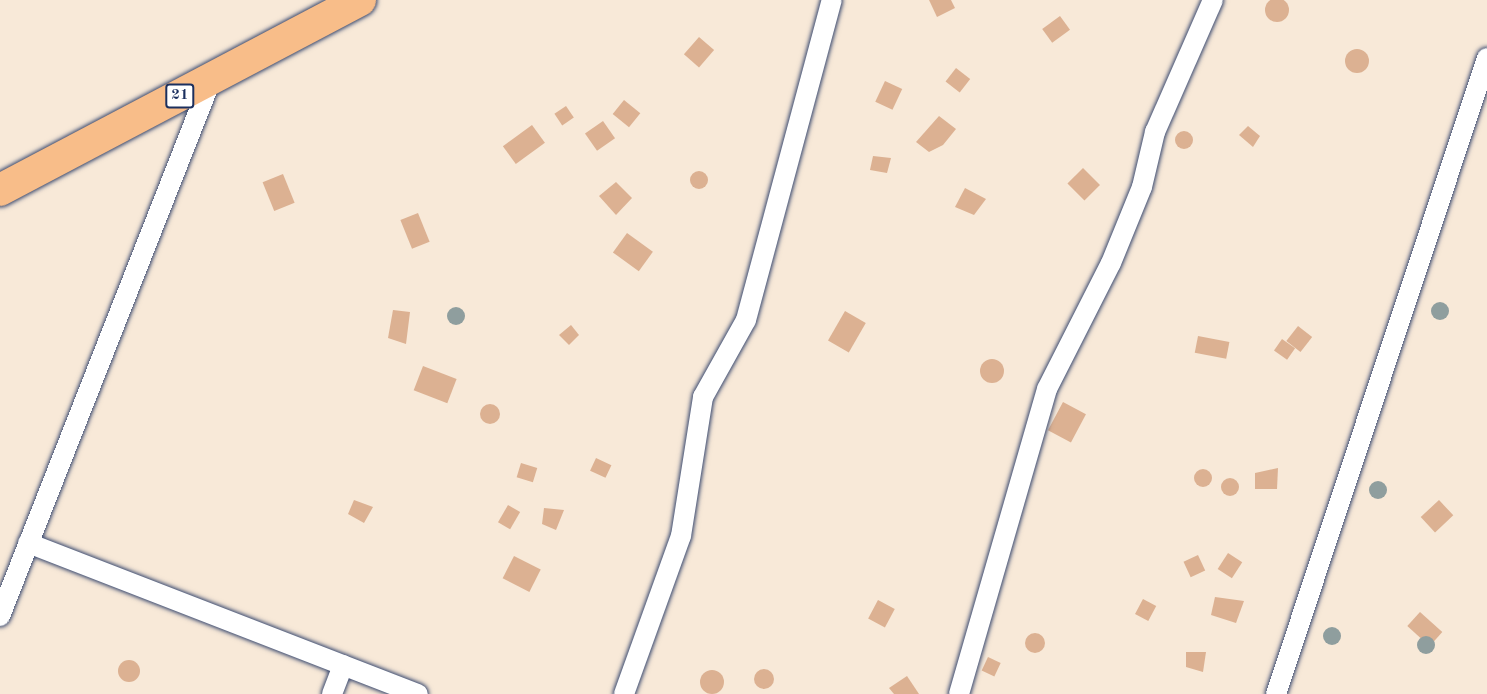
<!DOCTYPE html>
<style>
body{margin:0}
#map{position:relative;width:1487px;height:694px;overflow:hidden;background:#f8e9d8;font-family:"Old Standard TT",serif}
div>[style]{position:absolute}
[style*='--x']{left:calc(var(--x)*1px);top:calc(var(--y)*1px);width:calc(var(--w)*1px);rotate:calc(var(--a)*1deg)}
.building>*{inset:0;background:#dcb192;transform-origin:0 0}
.round{border-radius:50%}
.roads{filter:drop-shadow(0 0 2px #3c4b70) drop-shadow(0 0 2px #3c4b70)}
.street>*{height:20px;margin:-10px;padding:0 10px;transform-origin:10px;border-radius:10px;background:#fff}
.primary>*{height:32px;margin:-16px;padding:0 16px;transform-origin:16px;border-radius:16px;background:#f8bd89}
.trees>*{width:18px;height:18px;margin:-9px;border-radius:50%;background:#8f9e9e}
span{translate:-50% -50%;white-space:nowrap;text-align:center;line-height:1.15;-webkit-text-stroke:4.5px #fff;paint-order:stroke}
.shield-label span{padding:2px 4px;background:#fff;border:2px solid;border-radius:4px;-webkit-text-stroke-width:0}
.shield-label{font-size:15px;color:#1b2f5e;font-weight:700}
</style>
<div id="map">
<div class="building">
<div class="round" style="left:1265px;top:-2px;width:24px;height:24px"></div>
<div style="clip-path:polygon(929px 0,951px 0,955px 8px,937px 17px)"></div>
<div style="left:1060px;top:16px;width:17px;height:22px;rotate:54deg"></div>
<div style="left:699px;top:37px;width:20px;height:23px;rotate:41deg"></div>
<div class="round" style="left:1345px;top:49px;width:24px;height:24px"></div>
<div style="left:956px;top:68px;width:18px;height:17px;rotate:38deg"></div>
<div style="left:885px;top:81px;width:19px;height:23px;rotate:25deg"></div>
<div style="left:624px;top:100px;width:21px;height:18px;rotate:39deg"></div>
<div style="left:566px;top:106px;width:14px;height:14px;rotate:56deg"></div>
<div style="clip-path:polygon(939px 116px,956px 129px,943px 145px,929px 152px,916px 142px)"></div>
<div style="left:603px;top:121px;width:21px;height:22px;rotate:55deg"></div>
<div style="left:532px;top:125px;width:22px;height:36px;rotate:54deg"></div>
<div style="clip-path:polygon(1248px 126px,1260px 136px,1253px 147px,1239px 135px)"></div>
<div class="round" style="left:1175px;top:131px;width:18px;height:18px"></div>
<div style="clip-path:polygon(873px 156px,891px 158px,887px 173px,870px 170px)"></div>
<div style="left:1083px;top:168px;width:24px;height:22px;rotate:45deg"></div>
<div class="round" style="left:690px;top:171px;width:18px;height:18px"></div>
<div style="left:283px;top:174px;width:31px;height:22px;rotate:68deg"></div>
<div style="clip-path:polygon(616px 182px,632px 198px,616px 215px,599px 196px)"></div>
<div style="clip-path:polygon(965px 188px,986px 199px,974px 215px,955px 207px)"></div>
<div style="left:418px;top:213px;width:31px;height:19px;rotate:68deg"></div>
<div style="left:627px;top:233px;width:32px;height:24px;rotate:36deg"></div>
<div style="clip-path:polygon(393px 310px,410px 312px,406px 344px,388px 338px)"></div>
<div style="left:845px;top:311px;width:24px;height:34px;rotate:30deg"></div>
<div style="clip-path:polygon(571px 325px,579px 335px,569px 345px,559px 335px)"></div>
<div style="left:1298px;top:326px;width:18px;height:19px;rotate:38deg"></div>
<div style="left:1198px;top:336px;width:32px;height:17px;rotate:11deg"></div>
<div style="left:1282px;top:339px;width:16px;height:14px;rotate:35deg"></div>
<div class="round" style="left:980px;top:359px;width:24px;height:24px"></div>
<div style="left:423px;top:366px;width:36px;height:26px;rotate:21deg"></div>
<div style="left:1063px;top:402px;width:26px;height:32px;rotate:28deg"></div>
<div class="round" style="left:480px;top:404px;width:20px;height:20px"></div>
<div style="left:596px;top:458px;width:17px;height:14px;rotate:25deg"></div>
<div style="left:521px;top:463px;width:17px;height:15px;rotate:17deg"></div>
<div style="clip-path:polygon(1278px 468px,1277px 489px,1255px 489px,1255px 473px)"></div>
<div class="round" style="left:1194px;top:469px;width:18px;height:18px"></div>
<div class="round" style="left:1221px;top:478px;width:18px;height:18px"></div>
<div style="clip-path:polygon(354px 500px,373px 507px,364px 523px,348px 514px)"></div>
<div style="left:1439px;top:500px;width:21px;height:25px;rotate:47deg"></div>
<div style="left:508px;top:505px;width:14px;height:20px;rotate:30deg"></div>
<div style="clip-path:polygon(544px 508px,564px 510px,556px 530px,542px 524px)"></div>
<div style="left:1228px;top:553px;width:17px;height:19px;rotate:33deg"></div>
<div style="left:1198px;top:555px;width:17px;height:16px;rotate:65deg"></div>
<div style="left:514px;top:556px;width:30px;height:25px;rotate:27deg"></div>
<div style="clip-path:polygon(1215px 597px,1244px 601px,1236px 623px,1211px 615px)"></div>
<div style="left:1143px;top:599px;width:15px;height:17px;rotate:28deg"></div>
<div style="left:878px;top:600px;width:19px;height:21px;rotate:28deg"></div>
<div style="left:1420px;top:612px;width:30px;height:19px;rotate:42deg"></div>
<div class="round" style="left:1025px;top:633px;width:20px;height:20px"></div>
<div style="clip-path:polygon(1186px 652px,1206px 652px,1203px 672px,1186px 667px)"></div>
<div style="left:988px;top:657px;width:14px;height:15px;rotate:25deg"></div>
<div class="round" style="left:118px;top:660px;width:22px;height:22px"></div>
<div class="round" style="left:754px;top:669px;width:20px;height:20px"></div>
<div class="round" style="left:700px;top:670px;width:24px;height:24px"></div>
<div style="clip-path:polygon(907px 676px,919px 694px,894px 694px,889px 688px)"></div>
</div>
<div class="roads">
<div class="street">
<div style="--x:28;--y:543;--w:418;--a:21.2"></div>
<div style="--x:0;--y:616;--w:576;--a:-68.51"></div>
<div style="--x:332;--y:694;--w:31;--a:-69"></div>
<div style="--x:624;--y:694;--w:168;--a:-70.2"></div>
<div style="--x:681;--y:536;--w:141;--a:-81"></div>
<div style="--x:703;--y:397;--w:88;--a:-60.8"></div>
<div style="--x:746;--y:320;--w:331;--a:-75"></div>
<div style="--x:959;--y:694;--w:317;--a:-73.9"></div>
<div style="--x:1047;--y:389;--w:141;--a:-63.1"></div>
<div style="--x:1111;--y:263;--w:82;--a:-67.8"></div>
<div style="--x:1142;--y:187;--w:57;--a:-76.7"></div>
<div style="--x:1155;--y:132;--w:144;--a:-66.3"></div>
<div style="--x:1276;--y:694;--w:670;--a:-71.65"></div>
</div>
<div class="primary">
<div style="--x:0;--y:190;--w:407;--a:-27.8"></div>
</div>
</div>
<div class="trees">
<div style="left:1440px;top:311px"></div>
<div style="left:456px;top:316px"></div>
<div style="left:1378px;top:490px"></div>
<div style="left:1332px;top:636px"></div>
<div style="left:1426px;top:645px"></div>
</div>
<div class="shield-label">
<span style="left:180px;top:96px">21</span>
</div>
</div>
